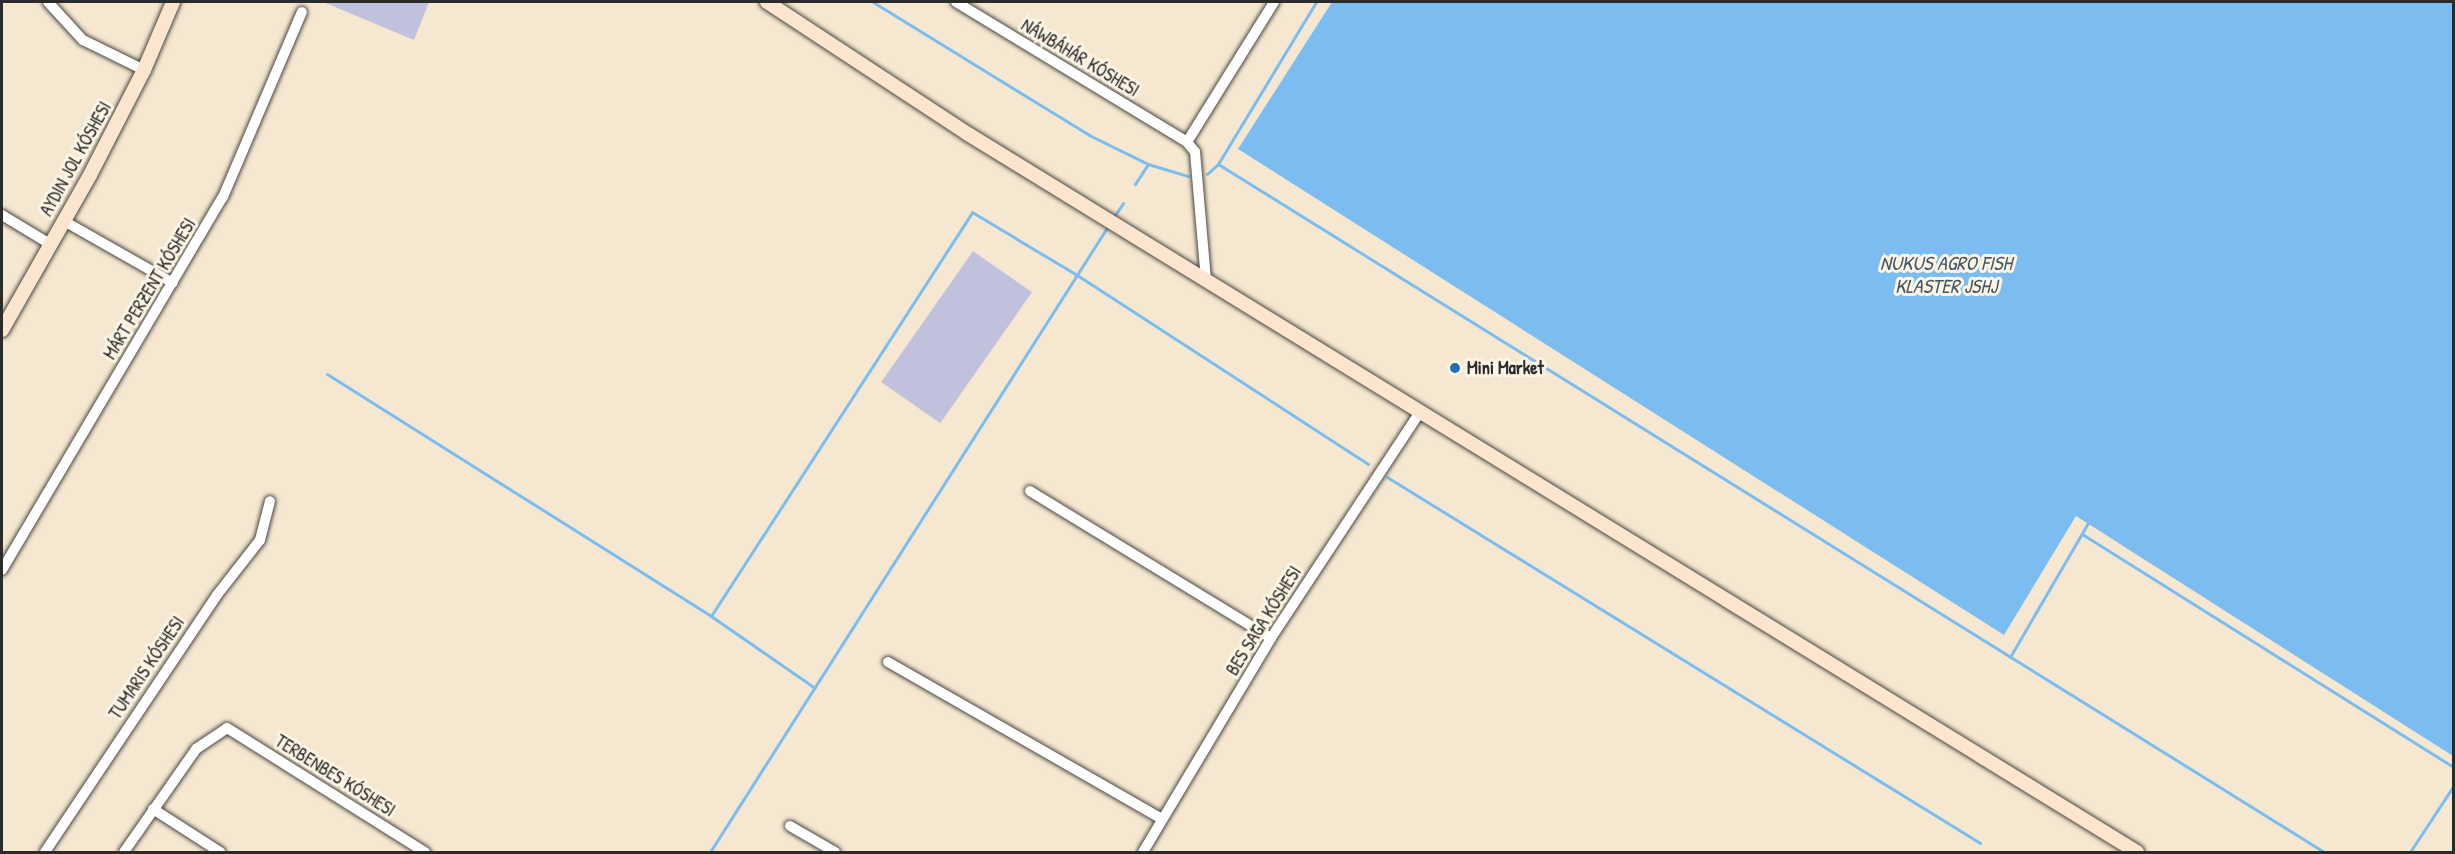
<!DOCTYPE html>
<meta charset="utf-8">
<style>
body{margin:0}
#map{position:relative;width:2455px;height:854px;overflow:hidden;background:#f6e8d0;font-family:"Patrick Hand",sans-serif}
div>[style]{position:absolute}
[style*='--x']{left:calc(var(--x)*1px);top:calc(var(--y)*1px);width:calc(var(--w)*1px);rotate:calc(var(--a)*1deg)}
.industrial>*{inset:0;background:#c0c2dd;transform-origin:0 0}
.water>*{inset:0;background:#7bbdf0}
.stream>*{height:3px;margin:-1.5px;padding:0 1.5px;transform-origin:1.5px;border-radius:1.5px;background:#7bbdf0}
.roads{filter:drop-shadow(0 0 2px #494744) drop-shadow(0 0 2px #494744)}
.street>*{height:10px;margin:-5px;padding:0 5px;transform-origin:5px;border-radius:5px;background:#fff}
.secondary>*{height:14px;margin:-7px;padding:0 7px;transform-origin:7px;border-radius:7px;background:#fce5cf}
.dots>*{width:16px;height:16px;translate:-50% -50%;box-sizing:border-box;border:3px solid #fcf5e5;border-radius:50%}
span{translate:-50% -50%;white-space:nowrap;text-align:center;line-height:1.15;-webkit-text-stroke:6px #fcf5e5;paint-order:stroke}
.street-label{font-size:18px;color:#2b2b2b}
.poi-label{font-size:18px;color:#2b2b2b;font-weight:700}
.left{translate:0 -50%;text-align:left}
.water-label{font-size:20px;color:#435766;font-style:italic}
.frame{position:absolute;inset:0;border:3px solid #2b2b2b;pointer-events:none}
</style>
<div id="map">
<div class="industrial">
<div style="clip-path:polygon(323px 2px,429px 2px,414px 40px)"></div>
<div style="left:973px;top:251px;width:72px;height:160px;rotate:35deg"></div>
</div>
<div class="water">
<div style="clip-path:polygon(1332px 2px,2453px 2px,2453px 756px,2076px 516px,2004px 635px,1238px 149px)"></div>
</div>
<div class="stream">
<div style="--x:873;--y:2;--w:254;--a:31.6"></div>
<div style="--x:1089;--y:135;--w:66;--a:26.2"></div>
<div style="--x:1148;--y:164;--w:24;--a:123"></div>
<div style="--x:1148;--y:164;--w:42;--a:16.7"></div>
<div style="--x:1218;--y:164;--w:1303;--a:31.88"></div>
<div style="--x:1207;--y:174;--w:15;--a:-42"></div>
<div style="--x:1218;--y:164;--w:189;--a:-58.8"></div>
<div style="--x:1113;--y:218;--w:18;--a:-56"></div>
<div style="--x:327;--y:374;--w:454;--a:32.2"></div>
<div style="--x:711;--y:616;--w:481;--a:-57.1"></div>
<div style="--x:972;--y:212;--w:122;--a:31"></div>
<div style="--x:1077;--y:275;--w:347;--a:33"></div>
<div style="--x:1387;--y:477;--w:697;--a:31.68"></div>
<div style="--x:2082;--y:534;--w:439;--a:32.1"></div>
<div style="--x:711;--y:616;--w:126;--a:34.7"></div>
<div style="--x:2010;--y:657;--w:157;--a:-59.8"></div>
<div style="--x:710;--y:852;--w:742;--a:-57.55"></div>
<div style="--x:2410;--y:852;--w:80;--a:-56.7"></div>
</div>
<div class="roads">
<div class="street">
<div style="--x:48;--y:2;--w:52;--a:47.4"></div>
<div style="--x:83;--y:40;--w:68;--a:26.2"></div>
<div style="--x:956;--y:2;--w:270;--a:31.2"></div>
<div style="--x:1187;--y:142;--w:13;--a:51"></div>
<div style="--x:1195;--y:152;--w:129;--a:85.1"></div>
<div style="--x:1187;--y:142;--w:165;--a:-58.1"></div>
<div style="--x:2;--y:215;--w:56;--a:31.1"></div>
<div style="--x:64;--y:221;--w:125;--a:29.6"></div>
<div style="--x:1030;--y:491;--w:282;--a:31.4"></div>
<div style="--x:2;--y:570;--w:434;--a:-59.4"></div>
<div style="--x:223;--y:197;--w:201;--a:-66.9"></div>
<div style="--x:888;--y:662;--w:316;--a:29.8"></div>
<div style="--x:153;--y:809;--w:80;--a:32.7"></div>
<div style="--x:790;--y:826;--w:52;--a:30"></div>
<div style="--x:45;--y:852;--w:309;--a:-56.2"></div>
<div style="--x:217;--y:595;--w:70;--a:-52"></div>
<div style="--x:260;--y:540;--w:40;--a:-75.6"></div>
<div style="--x:124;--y:852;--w:126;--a:-55"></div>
<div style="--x:196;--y:749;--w:37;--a:-34"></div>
<div style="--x:227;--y:728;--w:234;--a:32.1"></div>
<div style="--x:1143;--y:852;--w:249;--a:-59.1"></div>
<div style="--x:1271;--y:638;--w:271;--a:-56.6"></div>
</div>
<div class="secondary">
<div style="--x:767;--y:2;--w:240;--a:33.3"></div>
<div style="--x:968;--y:134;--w:1372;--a:31.56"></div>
<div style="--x:2;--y:330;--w:178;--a:-60.4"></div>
<div style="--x:90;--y:175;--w:118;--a:-62.8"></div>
<div style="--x:144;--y:70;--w:74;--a:-66.9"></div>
</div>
</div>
<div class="dots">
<div style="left:1455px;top:368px;background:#1f6fb2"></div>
</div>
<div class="street-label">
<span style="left:1080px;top:58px;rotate:31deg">NÁWBÁHÁR KÓSHESI</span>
<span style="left:76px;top:159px;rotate:-61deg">AYDIN JOL KÓSHESI</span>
<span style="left:150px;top:289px;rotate:-59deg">MÁRT PERZENT KÓSHESI</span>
<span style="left:1264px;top:621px;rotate:-58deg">BES SAǴA KÓSHESI</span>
<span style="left:147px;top:668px;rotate:-56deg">TUMARIS KÓSHESI</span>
<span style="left:335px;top:776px;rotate:32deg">TERBENBES KÓSHESI</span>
</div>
<div class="poi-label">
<span class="left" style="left:1467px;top:368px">Mini Market</span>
</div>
<div class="water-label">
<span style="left:1946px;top:274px">NUKUS AGRO FISH<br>KLASTER JSHJ</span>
</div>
<div class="frame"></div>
</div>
